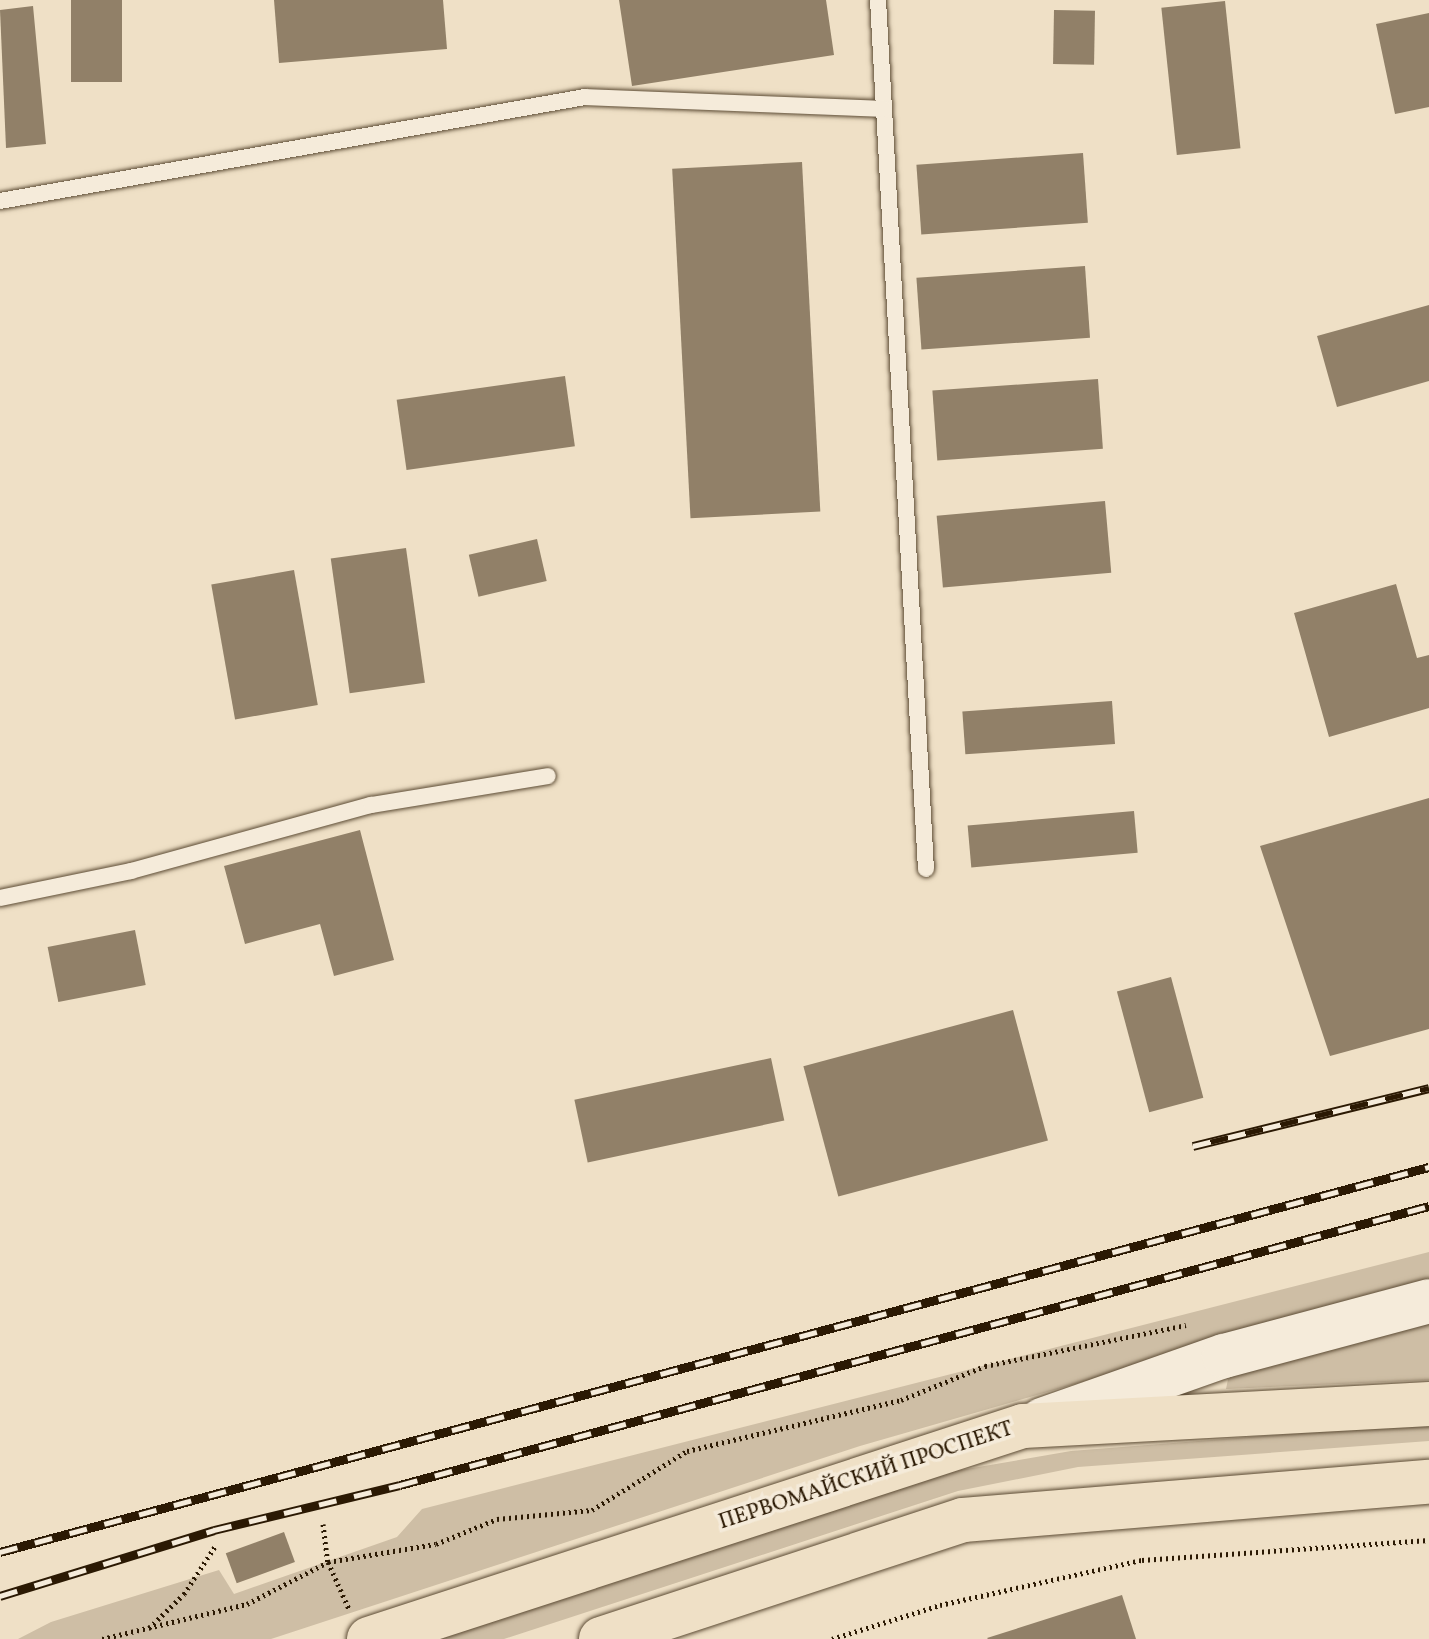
<!DOCTYPE html>
<meta charset="utf-8">
<style>
body{margin:0}
#map{position:relative;width:1429px;height:1639px;overflow:hidden;background:#efe0c6;font-family:Vollkorn,serif}
div>[style]{position:absolute}
[style*='--x']{left:calc(var(--x)*1px);top:calc(var(--y)*1px);width:calc(var(--w)*1px);rotate:calc(var(--a)*1deg)}
.green>*{inset:0;background:#cebea5}
.building>*{inset:0;background:#918068;transform-origin:0 0}
.path>*{height:5px;margin-top:-2.5px;transform-origin:0;background:repeating-linear-gradient(90deg,#2b1903 0 2px,transparent 0 6px)}
.roads{filter:drop-shadow(0 0 2px #5c4b34) drop-shadow(0 0 2px #5c4b34)}
.service>*{height:16px;margin:-8px;padding:0 8px;transform-origin:8px;border-radius:8px;background:#f5ebda}
.secondary>*{height:44px;margin:-22px;padding:0 22px;transform-origin:22px;border-radius:22px;background:#f5ebda}
.primary>*{height:44px;margin:-22px;padding:0 22px;transform-origin:22px;border-radius:22px;background:#efe0c6}
.rail>*{height:9px;margin-top:-4.5px;transform-origin:0;background:repeating-linear-gradient(90deg,#f5ebda 0 18px,#2b1903 0 36px);box-sizing:border-box;border-block:2px solid #2b1903}
span{translate:-50% -50%;white-space:nowrap;text-align:center;line-height:1.15;-webkit-text-stroke:7px #f5ebda;paint-order:stroke}
.street-label{font-size:22px;color:#2b1903}
</style>
<div id="map">
<div class="green">
<div style="clip-path:polygon(1429px 1252px,1429px 1282px,860px 1446px,271px 1639px,18px 1639px,51px 1622px,219px 1570px,234px 1594px,397px 1537px,422px 1509px)"></div>
<div style="clip-path:polygon(1429px 1309px,1429px 1380px,1226px 1389px,1231px 1365px)"></div>
<div style="clip-path:polygon(1429px 1423px,1429px 1441px,1078px 1467px,958px 1491px,504px 1639px,433px 1639px,955px 1471px,1071px 1451px)"></div>
</div>
<div class="building">
<div style="left:71px;top:0;width:51px;height:82px"></div>
<div style="clip-path:polygon(274px 0,443px 0,447px 49px,279px 63px)"></div>
<div style="clip-path:polygon(619px 0,826px 0,834px 55px,632px 86px)"></div>
<div style="left:1225px;top:1px;width:148px;height:64px;rotate:84deg"></div>
<div style="clip-path:polygon(33px 6px,46px 144px,6px 148px,0 10px)"></div>
<div style="left:1054px;top:10px;width:41px;height:54px;rotate:1deg"></div>
<div style="clip-path:polygon(1429px 13px,1429px 107px,1395px 114px,1376px 24px)"></div>
<div style="left:1083px;top:153px;width:70px;height:167px;rotate:86deg"></div>
<div style="left:802px;top:162px;width:350px;height:130px;rotate:87deg"></div>
<div style="left:1085px;top:266px;width:72px;height:169px;rotate:86deg"></div>
<div style="clip-path:polygon(1429px 305px,1429px 381px,1337px 407px,1317px 336px)"></div>
<div style="left:565px;top:376px;width:71px;height:170px;rotate:82deg"></div>
<div style="left:1098px;top:379px;width:70px;height:166px;rotate:86deg"></div>
<div style="left:1105px;top:501px;width:72px;height:169px;rotate:85deg"></div>
<div style="left:537px;top:539px;width:43px;height:70px;rotate:77deg"></div>
<div style="left:406px;top:548px;width:136px;height:76px;rotate:82deg"></div>
<div style="left:294px;top:570px;width:137px;height:84px;rotate:80deg"></div>
<div style="clip-path:polygon(1396px 584px,1417px 658px,1429px 655px,1429px 708px,1329px 737px,1294px 613px)"></div>
<div style="left:1112px;top:701px;width:43px;height:150px;rotate:86deg"></div>
<div style="clip-path:polygon(1429px 798px,1429px 1029px,1330px 1056px,1260px 846px)"></div>
<div style="left:1134px;top:811px;width:42px;height:167px;rotate:85deg"></div>
<div style="clip-path:polygon(360px 830px,394px 960px,334px 976px,320px 924px,245px 944px,224px 866px)"></div>
<div style="left:135px;top:930px;width:56px;height:89px;rotate:79deg"></div>
<div style="left:1171px;top:977px;width:125px;height:56px;rotate:75deg"></div>
<div style="left:1013px;top:1010px;width:135px;height:217px;rotate:75deg"></div>
<div style="left:771px;top:1058px;width:64px;height:201px;rotate:78deg"></div>
<div style="left:284px;top:1532px;width:32px;height:62px;rotate:70deg"></div>
<div style="clip-path:polygon(1122px 1595px,1136px 1639px,988px 1639px,987px 1638px)"></div>
</div>
<div class="path">
<div style="--x:323;--y:1524;--w:38;--a:83"></div>
<div style="--x:328;--y:1562;--w:51;--a:65.9"></div>
<div style="--x:149;--y:1628;--w:49;--a:-44.2"></div>
<div style="--x:184;--y:1594;--w:59;--a:-56.9"></div>
<div style="--x:102;--y:1639;--w:149;--a:-13.6"></div>
<div style="--x:247;--y:1604;--w:91;--a:-27.4"></div>
<div style="--x:328;--y:1562;--w:109;--a:-9.5"></div>
<div style="--x:436;--y:1544;--w:66;--a:-22.3"></div>
<div style="--x:497;--y:1519;--w:95;--a:-5.4"></div>
<div style="--x:592;--y:1510;--w:112;--a:-31.8"></div>
<div style="--x:687;--y:1451;--w:220;--a:-13.4"></div>
<div style="--x:901;--y:1400;--w:91;--a:-22"></div>
<div style="--x:985;--y:1366;--w:205;--a:-11.5"></div>
<div style="--x:832;--y:1639;--w:113;--a:-17.5"></div>
<div style="--x:940;--y:1605;--w:207;--a:-12.6"></div>
<div style="--x:1142;--y:1560;--w:288;--a:-4"></div>
</div>
<div class="roads">
<div class="service">
<div style="--x:878;--y:0;--w:870;--a:86.84"></div>
<div style="--x:0;--y:201;--w:594;--a:-10.08"></div>
<div style="--x:585;--y:97;--w:299;--a:2.3"></div>
<div style="--x:0;--y:898;--w:134;--a:-11.6"></div>
<div style="--x:131;--y:871;--w:249;--a:-15.4"></div>
<div style="--x:371;--y:805;--w:179;--a:-9.3"></div>
</div>
<div class="secondary">
<div style="--x:1042;--y:1420;--w:193;--a:-19.4"></div>
<div style="--x:1224;--y:1356;--w:212;--a:-15"></div>
</div>
<div class="primary">
<div style="--x:369;--y:1639;--w:688;--a:-18.04"></div>
<div style="--x:1023;--y:1426;--w:407;--a:-3.1"></div>
<div style="--x:601;--y:1639;--w:381;--a:-18.2"></div>
<div style="--x:963;--y:1520;--w:468;--a:-4.7"></div>
</div>
</div>
<div class="rail">
<div style="--x:1193;--y:1146;--w:243;--a:-13.8"></div>
<div style="--x:0;--y:1552;--w:1480;--a:-15.08"></div>
<div style="--x:0;--y:1596;--w:224;--a:-17.1"></div>
<div style="--x:214;--y:1530;--w:191;--a:-13.6"></div>
<div style="--x:400;--y:1485;--w:1066;--a:-15.17"></div>
</div>
<div class="street-label">
<span style="left:866px;top:1476px;rotate:-18deg">ПЕРВОМАЙСКИЙ ПРОСПЕКТ</span>
</div>
</div>
